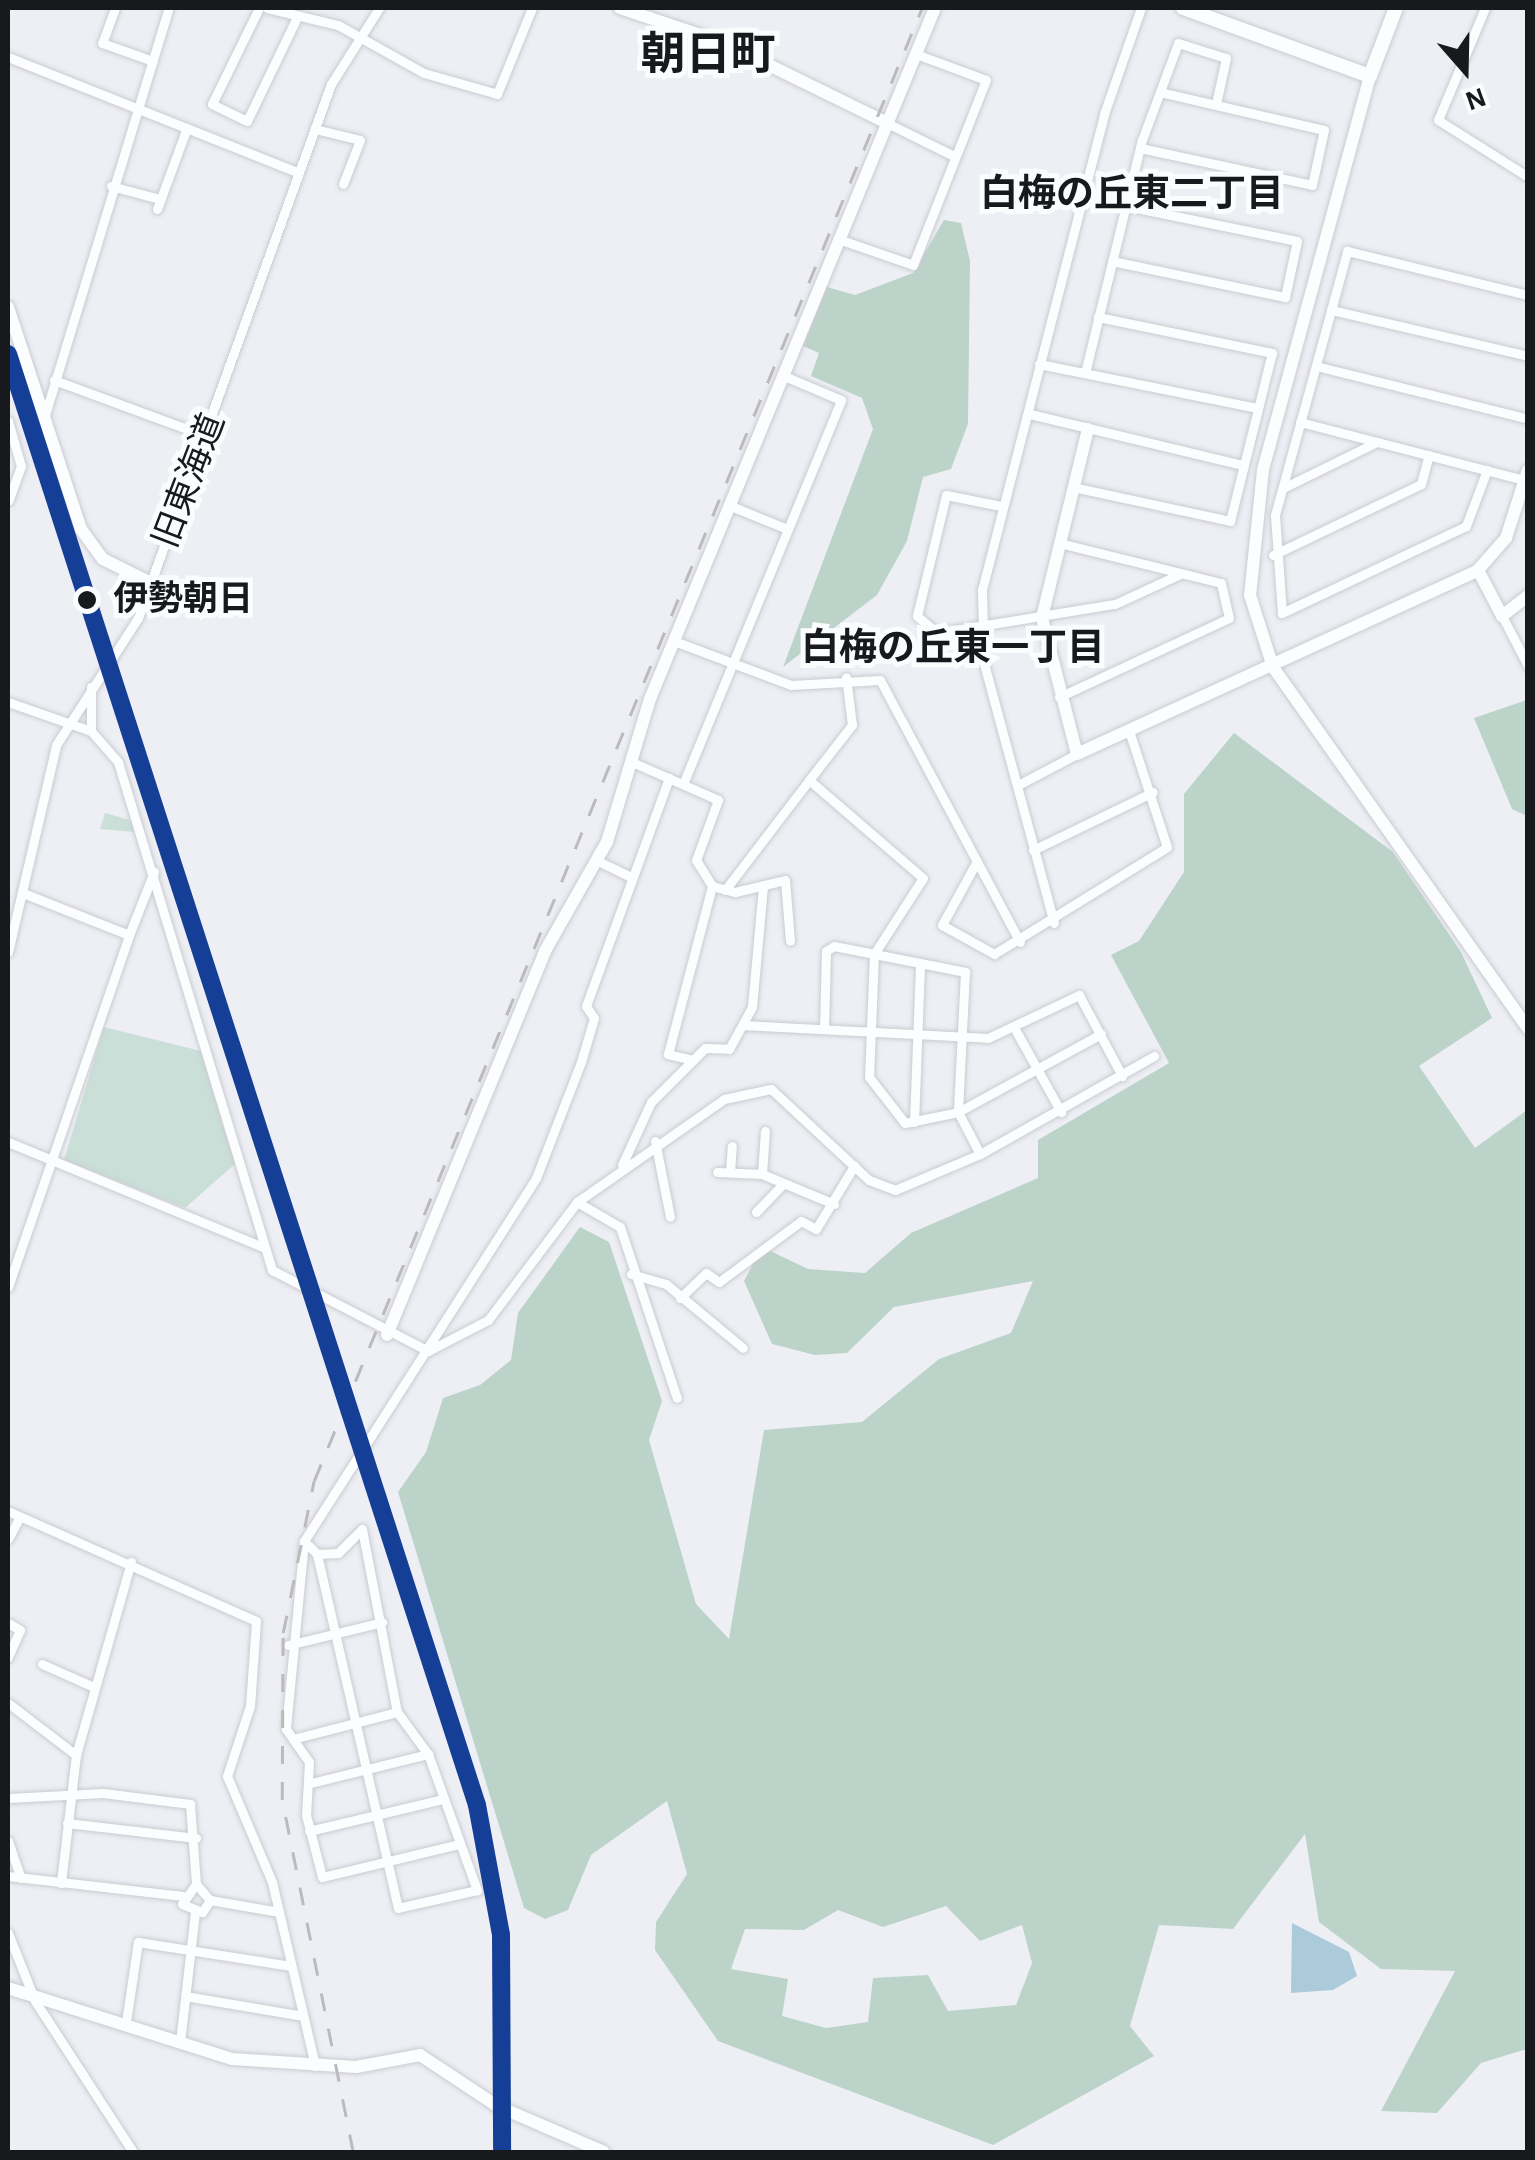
<!DOCTYPE html>
<meta charset="utf-8">
<style>
body{margin:0}
#map{position:relative;width:1535px;height:2160px;overflow:hidden;background:#eeeff5;font-family:"Alegreya Sans","Noto Sans JP",sans-serif}
div>[style]{position:absolute}
[style*='--x']{left:calc(var(--x)*1px);top:calc(var(--y)*1px);width:calc(var(--w)*1px);rotate:calc(var(--a)*1deg)}
.green>*{inset:0;background:#cadfd7}
.forest>*{inset:0;background:#bcd3ca}
.water>*{inset:0;background:#accbda}
.roads{filter:drop-shadow(0 0 2px #cacbd0) drop-shadow(0 0 2px #cacbd0)}
.street>*{height:9px;margin:-4.5px;padding:0 4.5px;transform-origin:4.5px;border-radius:4.5px;background:#fcfdfe}
.secondary>*{height:12px;margin:-6px;padding:0 6px;transform-origin:6px;border-radius:6px;background:#fcfdfe}
.primary>*{height:14px;margin:-7px;padding:0 7px;transform-origin:7px;border-radius:7px;background:#fcfdfe}
.rail>*{height:2.5px;margin-top:-1.25px;transform-origin:0;background:repeating-linear-gradient(90deg,#bbbbbd 0 18px,transparent 0 36px)}
.rail-1>*{height:18px;margin:-9px;padding:0 9px;transform-origin:9px;border-radius:9px;background:#153f97}
.dots>*{width:28px;height:28px;translate:-50% -50%;box-sizing:border-box;border:5px solid #fbfcfe;border-radius:50%}
span{translate:-50% -50%;white-space:nowrap;text-align:center;line-height:1.15;-webkit-text-stroke:10px #fbfcfe;paint-order:stroke}
.street-label{font-size:35px;color:#18191d}
.stop-label{font-size:35px;color:#18191d;font-weight:700}
.left{translate:0 -50%;text-align:left}
.neighbourhood-label{font-size:38px;color:#18191d;font-weight:700}
.district-label{font-size:45px;color:#18191d;font-weight:700}
.frame{position:absolute;inset:0;border:10px solid #18191d;pointer-events:none}
.north{position:absolute;left:1415px;top:20px;width:100px;height:100px;-webkit-text-stroke:8px #fbfcfe;paint-order:stroke;rotate:160deg;font-size:28px;font-weight:700;line-height:40px;text-align:center;color:#18191d}
.north::after{content:'';display:block;margin:auto;width:35px;height:45px;background:#18191d;clip-path:polygon(50% 0,100% 100%,50% 72%,0 100%)}
</style>
<div id="map">
<div class="green">
<div style="clip-path:polygon(105px 813px,133px 821px,135px 832px,100px 829px)"></div>
<div style="clip-path:polygon(104px 1027px,201px 1051px,235px 1164px,185px 1208px,64px 1160px)"></div>
</div>
<div class="forest">
<div style="clip-path:polygon(944px 220px,961px 223px,970px 261px,968px 424px,951px 469px,923px 477px,907px 541px,877px 595px,783px 667px,873px 429px,862px 398px,811px 376px,819px 353px,803px 346px,827px 287px,855px 295px,913px 273px)"></div>
<div style="clip-path:polygon(1527px 700px,1528px 700px,1527px 816px,1512px 809px,1474px 718px)"></div>
<div style="clip-path:polygon(evenodd,1234px 733px,1393px 852px,1461px 952px,1492px 1018px,1419px 1066px,1475px 1148px,1527px 1110px,1527px 2049px,1481px 2063px,1437px 2113px,1381px 2111px,1455px 1971px,1381px 1969px,1319px 1922px,1305px 1834px,1233px 1929px,1159px 1925px,1130px 2026px,1154px 2056px,993px 2145px,718px 2041px,655px 1950px,656px 1922px,687px 1874px,667px 1801px,591px 1855px,568px 1910px,545px 1919px,524px 1908px,398px 1492px,426px 1452px,443px 1398px,480px 1385px,511px 1360px,518px 1313px,580px 1227px,609px 1242px,662px 1401px,649px 1440px,696px 1604px,729px 1639px,764px 1430px,862px 1422px,939px 1359px,1011px 1333px,1033px 1281px,894px 1307px,847px 1353px,815px 1355px,772px 1344px,744px 1281px,762px 1247px,808px 1269px,865px 1273px,911px 1233px,1038px 1178px,1038px 1140px,1169px 1063px,1111px 955px,1139px 941px,1184px 872px,1184px 794px,1234px 733px,946px 1906px,980px 1941px,1022px 1925px,1032px 1963px,1016px 2005px,948px 2011px,928px 1975px,873px 1978px,868px 2022px,826px 2028px,782px 2016px,788px 1979px,731px 1969px,745px 1929px,804px 1930px,838px 1910px,883px 1927px,946px 1906px)"></div>
</div>
<div class="water">
<div style="clip-path:polygon(1292px 1923px,1349px 1952px,1357px 1976px,1333px 1990px,1291px 1993px)"></div>
</div>
<div class="roads">
<div class="street">
<div style="--x:115;--y:8;--w:37;--a:110"></div>
<div style="--x:102;--y:43;--w:54;--a:19.4"></div>
<div style="--x:259;--y:8;--w:107;--a:116.1"></div>
<div style="--x:212;--y:104;--w:39;--a:26"></div>
<div style="--x:247;--y:121;--w:113;--a:-64.3"></div>
<div style="--x:267;--y:8;--w:73;--a:13.5"></div>
<div style="--x:338;--y:25;--w:98;--a:29.2"></div>
<div style="--x:424;--y:73;--w:76;--a:16"></div>
<div style="--x:497;--y:94;--w:93;--a:-67.9"></div>
<div style="--x:1485;--y:8;--w:121;--a:112.8"></div>
<div style="--x:1438;--y:120;--w:107;--a:32.3"></div>
<div style="--x:8;--y:57;--w:313;--a:21.7"></div>
<div style="--x:887;--y:123;--w:75;--a:26.2"></div>
<div style="--x:315;--y:129;--w:46;--a:13.7"></div>
<div style="--x:360;--y:140;--w:47;--a:111.1"></div>
<div style="--x:1140;--y:148;--w:176;--a:12.1"></div>
<div style="--x:1312;--y:185;--w:56;--a:-77.7"></div>
<div style="--x:1324;--y:130;--w:168;--a:-167"></div>
<div style="--x:111;--y:186;--w:51;--a:14.9"></div>
<div style="--x:157;--y:209;--w:81;--a:-69.8"></div>
<div style="--x:841;--y:240;--w:76;--a:19.1"></div>
<div style="--x:913;--y:265;--w:199;--a:-68.5"></div>
<div style="--x:986;--y:80;--w:75;--a:-159.6"></div>
<div style="--x:1112;--y:261;--w:177;--a:11.8"></div>
<div style="--x:1285;--y:297;--w:57;--a:-77.9"></div>
<div style="--x:1297;--y:241;--w:175;--a:-168.4"></div>
<div style="--x:1331;--y:310;--w:202;--a:13.1"></div>
<div style="--x:1039;--y:364;--w:222;--a:11.4"></div>
<div style="--x:1316;--y:366;--w:219;--a:14"></div>
<div style="--x:1085;--y:373;--w:240;--a:-76.3"></div>
<div style="--x:1142;--y:140;--w:103;--a:-69.6"></div>
<div style="--x:1178;--y:43;--w:50;--a:17.4"></div>
<div style="--x:1226;--y:58;--w:47;--a:102.3"></div>
<div style="--x:54;--y:380;--w:165;--a:20.2"></div>
<div style="--x:1030;--y:414;--w:218;--a:13.5"></div>
<div style="--x:45;--y:415;--w:425;--a:-73.1"></div>
<div style="--x:8;--y:421;--w:47;--a:73.9"></div>
<div style="--x:21;--y:466;--w:37;--a:110"></div>
<div style="--x:1300;--y:422;--w:232;--a:14.5"></div>
<div style="--x:1487;--y:470;--w:60;--a:110.6"></div>
<div style="--x:1466;--y:526;--w:204;--a:154.7"></div>
<div style="--x:1282;--y:613;--w:98;--a:-94.1"></div>
<div style="--x:1275;--y:515;--w:274;--a:-74.7"></div>
<div style="--x:1347;--y:251;--w:186;--a:13.7"></div>
<div style="--x:1073;--y:487;--w:161;--a:12.2"></div>
<div style="--x:1230;--y:521;--w:173;--a:-76"></div>
<div style="--x:1272;--y:353;--w:178;--a:-168.3"></div>
<div style="--x:1283;--y:488;--w:105;--a:-26.1"></div>
<div style="--x:731;--y:506;--w:61;--a:22.3"></div>
<div style="--x:1001;--y:506;--w:56;--a:-168.7"></div>
<div style="--x:946;--y:495;--w:124;--a:103.5"></div>
<div style="--x:917;--y:616;--w:26;--a:40"></div>
<div style="--x:937;--y:633;--w:180;--a:-9.3"></div>
<div style="--x:1115;--y:604;--w:72;--a:-24.8"></div>
<div style="--x:1273;--y:555;--w:164;--a:-25.6"></div>
<div style="--x:1421;--y:484;--w:30;--a:-75"></div>
<div style="--x:1502;--y:616;--w:56;--a:62.5"></div>
<div style="--x:674;--y:641;--w:125;--a:20.6"></div>
<div style="--x:791;--y:685;--w:89;--a:-3.2"></div>
<div style="--x:880;--y:680;--w:297;--a:61.9"></div>
<div style="--x:1059;--y:697;--w:187;--a:-24.9"></div>
<div style="--x:1229;--y:618;--w:36;--a:-103"></div>
<div style="--x:1221;--y:583;--w:167;--a:-166.1"></div>
<div style="--x:8;--y:702;--w:88;--a:19.3"></div>
<div style="--x:91;--y:731;--w:41;--a:48.9"></div>
<div style="--x:118;--y:762;--w:531;--a:73.14"></div>
<div style="--x:272;--y:1270;--w:176;--a:27.4"></div>
<div style="--x:428;--y:1351;--w:68;--a:-27.3"></div>
<div style="--x:488;--y:1320;--w:148;--a:-53"></div>
<div style="--x:577;--y:1202;--w:179;--a:-35"></div>
<div style="--x:724;--y:1099;--w:48;--a:-12"></div>
<div style="--x:771;--y:1089;--w:134;--a:42.9"></div>
<div style="--x:869;--y:1180;--w:28;--a:21"></div>
<div style="--x:895;--y:1190;--w:92;--a:-23"></div>
<div style="--x:980;--y:1154;--w:200;--a:-29.4"></div>
<div style="--x:91;--y:731;--w:44;--a:-90"></div>
<div style="--x:632;--y:762;--w:94;--a:23.8"></div>
<div style="--x:718;--y:800;--w:64;--a:110.1"></div>
<div style="--x:696;--y:860;--w:31;--a:58"></div>
<div style="--x:712;--y:886;--w:24;--a:15"></div>
<div style="--x:735;--y:892;--w:51;--a:-13.5"></div>
<div style="--x:785;--y:880;--w:61;--a:85.3"></div>
<div style="--x:809;--y:780;--w:70;--a:-52"></div>
<div style="--x:852;--y:725;--w:48;--a:-97.1"></div>
<div style="--x:683;--y:784;--w:415;--a:-67.6"></div>
<div style="--x:841;--y:400;--w:62;--a:-157.2"></div>
<div style="--x:1018;--y:785;--w:67;--a:-27.7"></div>
<div style="--x:1033;--y:850;--w:133;--a:-25.8"></div>
<div style="--x:596;--y:860;--w:39;--a:26"></div>
<div style="--x:977;--y:861;--w:73;--a:118.7"></div>
<div style="--x:942;--y:925;--w:60;--a:29.1"></div>
<div style="--x:994;--y:954;--w:203;--a:-31.7"></div>
<div style="--x:1167;--y:847;--w:119;--a:-108.1"></div>
<div style="--x:725;--y:890;--w:138;--a:-52.6"></div>
<div style="--x:809;--y:780;--w:150;--a:40.7"></div>
<div style="--x:923;--y:878;--w:90;--a:122.8"></div>
<div style="--x:874;--y:954;--w:123;--a:92.3"></div>
<div style="--x:869;--y:1077;--w:58;--a:52"></div>
<div style="--x:905;--y:1123;--w:54;--a:-11.7"></div>
<div style="--x:958;--y:1112;--w:163;--a:-28.6"></div>
<div style="--x:1054;--y:923;--w:269;--a:-105.1"></div>
<div style="--x:984;--y:663;--w:73;--a:-91.6"></div>
<div style="--x:982;--y:590;--w:491;--a:-75.6"></div>
<div style="--x:1104;--y:114;--w:112;--a:-70.8"></div>
<div style="--x:129;--y:935;--w:68;--a:-68.4"></div>
<div style="--x:8;--y:952;--w:212;--a:-76.9"></div>
<div style="--x:56;--y:745;--w:151;--a:-57.2"></div>
<div style="--x:138;--y:618;--w:568;--a:-70.13"></div>
<div style="--x:331;--y:84;--w:90;--a:-57.7"></div>
<div style="--x:742;--y:1025;--w:246;--a:3"></div>
<div style="--x:988;--y:1038;--w:101;--a:-25.3"></div>
<div style="--x:1079;--y:995;--w:92;--a:62"></div>
<div style="--x:824;--y:1029;--w:78;--a:-88.5"></div>
<div style="--x:826;--y:951;--w:9;--a:-32"></div>
<div style="--x:834;--y:946;--w:134;--a:11.2"></div>
<div style="--x:965;--y:972;--w:140;--a:92.9"></div>
<div style="--x:958;--y:1112;--w:47;--a:62.4"></div>
<div style="--x:1016;--y:1031;--w:93;--a:60.9"></div>
<div style="--x:693;--y:1060;--w:26;--a:-167"></div>
<div style="--x:668;--y:1054;--w:174;--a:-75.3"></div>
<div style="--x:914;--y:1122;--w:158;--a:-87.8"></div>
<div style="--x:655;--y:1141;--w:77;--a:78.8"></div>
<div style="--x:8;--y:1142;--w:276;--a:22.4"></div>
<div style="--x:622;--y:1165;--w:69;--a:-65.3"></div>
<div style="--x:651;--y:1102;--w:76;--a:-45"></div>
<div style="--x:705;--y:1048;--w:24;--a:2"></div>
<div style="--x:729;--y:1049;--w:48;--a:-61.3"></div>
<div style="--x:752;--y:1007;--w:122;--a:-84.8"></div>
<div style="--x:717;--y:1172;--w:45;--a:2.5"></div>
<div style="--x:762;--y:1174;--w:78;--a:22.6"></div>
<div style="--x:730;--y:1172;--w:26;--a:-86"></div>
<div style="--x:762;--y:1174;--w:43;--a:-86"></div>
<div style="--x:577;--y:1202;--w:50;--a:30.2"></div>
<div style="--x:620;--y:1227;--w:180;--a:71.6"></div>
<div style="--x:756;--y:1212;--w:40;--a:-46"></div>
<div style="--x:631;--y:1274;--w:36;--a:16"></div>
<div style="--x:666;--y:1284;--w:100;--a:39.7"></div>
<div style="--x:8;--y:1287;--w:372;--a:-71"></div>
<div style="--x:129;--y:935;--w:114;--a:-158.4"></div>
<div style="--x:680;--y:1298;--w:36;--a:-44"></div>
<div style="--x:706;--y:1273;--w:16;--a:35"></div>
<div style="--x:719;--y:1282;--w:102;--a:-36.6"></div>
<div style="--x:801;--y:1221;--w:17;--a:28"></div>
<div style="--x:816;--y:1229;--w:74;--a:-58.9"></div>
<div style="--x:8;--y:1511;--w:271;--a:23.9"></div>
<div style="--x:256;--y:1621;--w:85;--a:94"></div>
<div style="--x:250;--y:1706;--w:74;--a:108.2"></div>
<div style="--x:227;--y:1776;--w:115;--a:67"></div>
<div style="--x:272;--y:1882;--w:189;--a:76.8"></div>
<div style="--x:8;--y:1539;--w:24;--a:-62"></div>
<div style="--x:304;--y:1541;--w:189;--a:95.5"></div>
<div style="--x:286;--y:1729;--w:40;--a:55.1"></div>
<div style="--x:309;--y:1762;--w:53;--a:93.2"></div>
<div style="--x:306;--y:1815;--w:64;--a:75.5"></div>
<div style="--x:322;--y:1877;--w:137;--a:-13.5"></div>
<div style="--x:317;--y:1554;--w:21;--a:-3"></div>
<div style="--x:338;--y:1553;--w:34;--a:-45"></div>
<div style="--x:362;--y:1529;--w:186;--a:79.2"></div>
<div style="--x:397;--y:1712;--w:52;--a:53.6"></div>
<div style="--x:428;--y:1754;--w:145;--a:70.2"></div>
<div style="--x:477;--y:1890;--w:81;--a:167.2"></div>
<div style="--x:398;--y:1908;--w:363;--a:-102.9"></div>
<div style="--x:317;--y:1554;--w:18;--a:-135"></div>
<div style="--x:304;--y:1541;--w:431;--a:-57.4"></div>
<div style="--x:536;--y:1178;--w:124;--a:-68.8"></div>
<div style="--x:581;--y:1062;--w:46;--a:-73.5"></div>
<div style="--x:594;--y:1018;--w:14;--a:-124"></div>
<div style="--x:586;--y:1006;--w:243;--a:-70"></div>
<div style="--x:8;--y:1623;--w:14;--a:30"></div>
<div style="--x:20;--y:1630;--w:30;--a:114"></div>
<div style="--x:288;--y:1645;--w:97;--a:-13.7"></div>
<div style="--x:42;--y:1664;--w:57;--a:23.9"></div>
<div style="--x:8;--y:1703;--w:86;--a:37.4"></div>
<div style="--x:76;--y:1755;--w:129;--a:96.7"></div>
<div style="--x:293;--y:1739;--w:107;--a:-14.6"></div>
<div style="--x:76;--y:1755;--w:201;--a:-74.1"></div>
<div style="--x:311;--y:1783;--w:121;--a:-13.9"></div>
<div style="--x:8;--y:1798;--w:95;--a:-3"></div>
<div style="--x:103;--y:1793;--w:88;--a:7.2"></div>
<div style="--x:190;--y:1804;--w:80;--a:85.7"></div>
<div style="--x:67;--y:1823;--w:130;--a:6.6"></div>
<div style="--x:309;--y:1831;--w:134;--a:-13.4"></div>
<div style="--x:8;--y:1841;--w:39;--a:71"></div>
<div style="--x:8;--y:1876;--w:176;--a:6.5"></div>
<div style="--x:196;--y:1884;--w:21;--a:49"></div>
<div style="--x:210;--y:1900;--w:70;--a:9.9"></div>
<div style="--x:196;--y:1884;--w:24;--a:125"></div>
<div style="--x:182;--y:1904;--w:22;--a:22"></div>
<div style="--x:202;--y:1912;--w:14;--a:-56"></div>
<div style="--x:8;--y:1933;--w:73;--a:68.3"></div>
<div style="--x:35;--y:2001;--w:180;--a:57"></div>
<div style="--x:185;--y:1996;--w:120;--a:9.6"></div>
<div style="--x:126;--y:2022;--w:81;--a:-81.5"></div>
<div style="--x:138;--y:1942;--w:155;--a:8.9"></div>
<div style="--x:180;--y:2042;--w:130;--a:-83.4"></div>
</div>
<div class="secondary">
<div style="--x:620;--y:8;--w:110;--a:18.6"></div>
<div style="--x:724;--y:43;--w:182;--a:26.1"></div>
<div style="--x:1370;--y:76;--w:408;--a:105.2"></div>
<div style="--x:1263;--y:470;--w:126;--a:95.9"></div>
<div style="--x:1250;--y:595;--w:76;--a:72.3"></div>
<div style="--x:1273;--y:667;--w:443;--a:54.8"></div>
<div style="--x:8;--y:307;--w:234;--a:71.8"></div>
<div style="--x:81;--y:529;--w:37;--a:54"></div>
<div style="--x:103;--y:559;--w:54;--a:26.6"></div>
<div style="--x:1088;--y:429;--w:195;--a:103.7"></div>
<div style="--x:1042;--y:618;--w:140;--a:75.6"></div>
<div style="--x:1077;--y:754;--w:441;--a:-24.6"></div>
<div style="--x:1478;--y:570;--w:43;--a:-48.8"></div>
<div style="--x:1506;--y:538;--w:71;--a:-72.1"></div>
<div style="--x:1478;--y:570;--w:52;--a:62.4"></div>
<div style="--x:1502;--y:616;--w:33;--a:-38"></div>
<div style="--x:387;--y:1335;--w:415;--a:-67.6"></div>
<div style="--x:545;--y:951;--w:125;--a:-60.4"></div>
<div style="--x:607;--y:842;--w:149;--a:-73.3"></div>
<div style="--x:650;--y:699;--w:747;--a:-67.59"></div>
<div style="--x:8;--y:1988;--w:235;--a:17.6"></div>
<div style="--x:232;--y:2059;--w:124;--a:3.7"></div>
<div style="--x:356;--y:2067;--w:65;--a:-10.6"></div>
<div style="--x:420;--y:2055;--w:92;--a:33.5"></div>
<div style="--x:497;--y:2106;--w:116;--a:23.3"></div>
</div>
<div class="primary">
<div style="--x:1183;--y:8;--w:199;--a:20"></div>
<div style="--x:1370;--y:76;--w:73;--a:-69.1"></div>
</div>
</div>
<div class="rail">
<div style="--x:353;--y:2152;--w:359;--a:-101.4"></div>
<div style="--x:282;--y:1800;--w:167;--a:-89.7"></div>
<div style="--x:283;--y:1633;--w:155;--a:-78.5"></div>
<div style="--x:314;--y:1481;--w:1594;--a:-67.57"></div>
</div>
<div class="rail-1">
<div style="--x:8;--y:354;--w:1525;--a:72.09"></div>
<div style="--x:477;--y:1805;--w:132;--a:79.5"></div>
<div style="--x:501;--y:1935;--w:217;--a:89.7"></div>
</div>
<div class="dots">
<div style="left:87px;top:600px;background:#18191d"></div>
</div>
<div class="street-label">
<span style="left:190px;top:481px;rotate:-69deg">旧東海道</span>
</div>
<div class="stop-label">
<span class="left" style="left:113px;top:600px">伊勢朝日</span>
</div>
<div class="neighbourhood-label">
<span style="left:1132px;top:196px">白梅の丘東二丁目</span>
<span style="left:953px;top:650px">白梅の丘東一丁目</span>
</div>
<div class="district-label">
<span style="left:708px;top:56px">朝日町</span>
</div>
<div class="frame"></div>
<div class="north">N</div>
</div>
